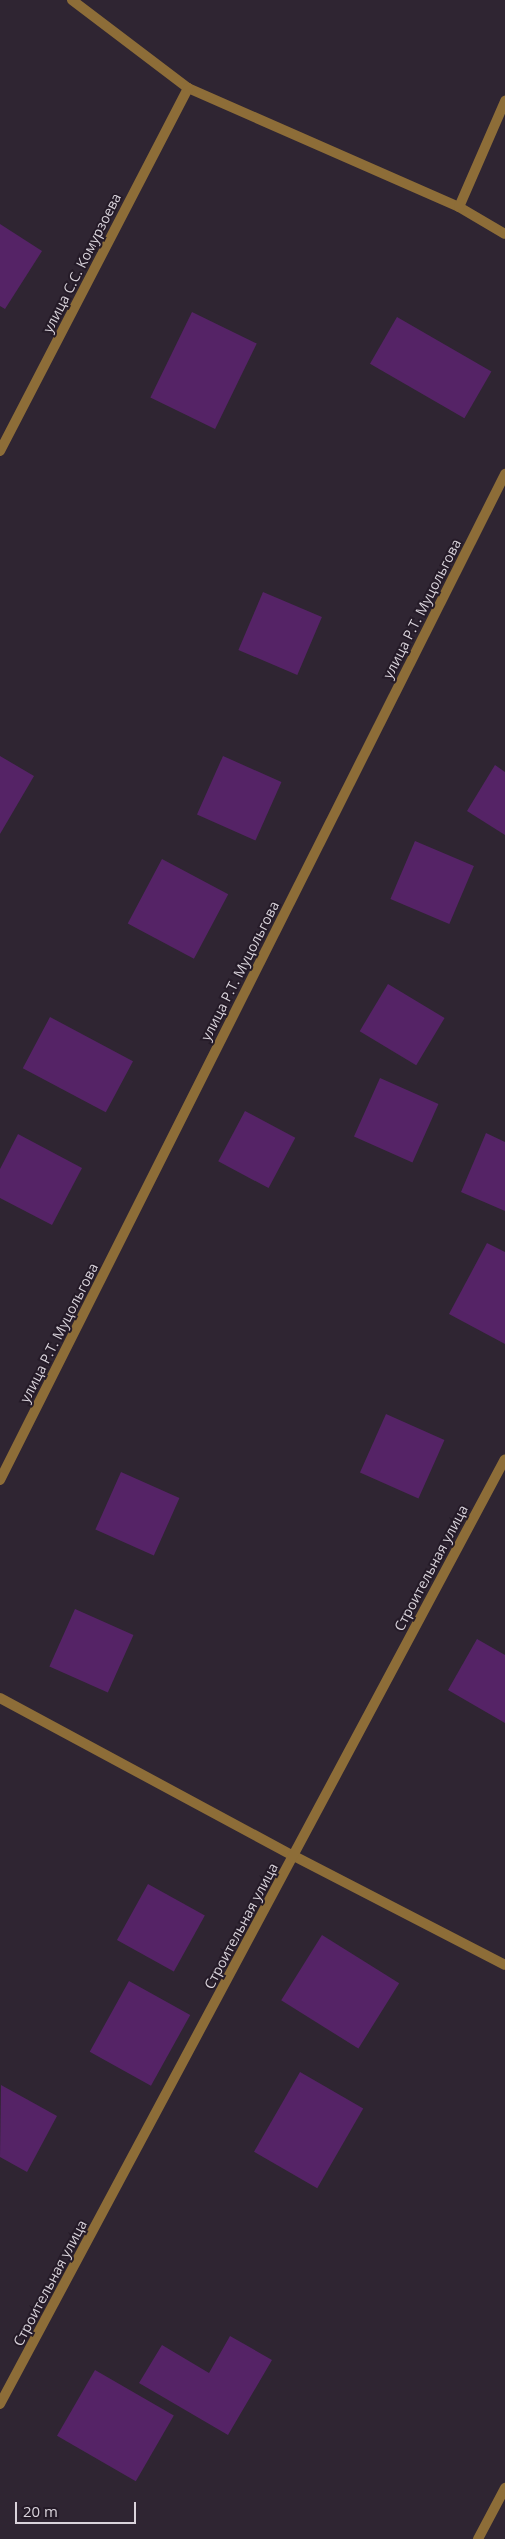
<!DOCTYPE html>
<meta charset="utf-8">
<style>
body{margin:0}
#map{position:relative;width:505px;height:2539px;overflow:hidden;background:#2f2532;font-family:"Open Sans",sans-serif}
div>[style]{position:absolute}
[style*='--x']{left:calc(var(--x)*1px);top:calc(var(--y)*1px);width:calc(var(--w)*1px);rotate:calc(var(--a)*1deg)}
.building>*{inset:0;background:#552366;transform-origin:0 0}
.minor>*{height:10px;margin:-5px;padding:0 5px;transform-origin:5px;border-radius:5px;background:#8d6d38}
span{translate:-50% -50%;white-space:nowrap;text-align:center;line-height:1.15;-webkit-text-stroke:4px #251b28;paint-order:stroke}
.street-label{font-size:14px;color:#d9d3db}
.scale{position:absolute;left:15px;top:2502px;width:121px;height:22px;box-sizing:border-box;border:2px solid #d9d3db;border-top:0;padding-left:6px;font-size:15px;line-height:18px;white-space:nowrap;color:#d9d3db;-webkit-text-stroke:4px #251b28;paint-order:stroke}
</style>
<div id="map">
<div class="building">
<div style="clip-path:polygon(0 224px,42px 251px,5px 309px,0 306px)"></div>
<div style="left:192px;top:312px;width:72px;height:95px;rotate:26deg"></div>
<div style="left:397px;top:317px;width:109px;height:54px;rotate:30deg"></div>
<div style="left:263px;top:592px;width:64px;height:63px;rotate:23deg"></div>
<div style="clip-path:polygon(0 756px,34px 776px,0 834px)"></div>
<div style="left:223px;top:756px;width:64px;height:64px;rotate:24deg"></div>
<div style="clip-path:polygon(495px 765px,505px 772px,505px 835px,467px 811px)"></div>
<div style="left:415px;top:841px;width:64px;height:63px;rotate:23deg"></div>
<div style="left:162px;top:859px;width:75px;height:73px;rotate:28deg"></div>
<div style="left:388px;top:984px;width:66px;height:55px;rotate:31deg"></div>
<div style="left:50px;top:1017px;width:94px;height:58px;rotate:28deg"></div>
<div style="left:380px;top:1078px;width:64px;height:64px;rotate:24deg"></div>
<div style="left:245px;top:1111px;width:57px;height:57px;rotate:28deg"></div>
<div style="clip-path:polygon(486px 1133px,505px 1142px,505px 1211px,461px 1192px)"></div>
<div style="clip-path:polygon(18px 1134px,82px 1168px,52px 1225px,0 1198px,0 1169px)"></div>
<div style="clip-path:polygon(487px 1243px,505px 1252px,505px 1344px,449px 1314px)"></div>
<div style="left:386px;top:1414px;width:64px;height:64px;rotate:24deg"></div>
<div style="left:121px;top:1472px;width:64px;height:63px;rotate:24deg"></div>
<div style="left:75px;top:1609px;width:64px;height:63px;rotate:24deg"></div>
<div style="clip-path:polygon(477px 1639px,505px 1655px,505px 1723px,448px 1690px)"></div>
<div style="left:148px;top:1884px;width:65px;height:64px;rotate:29deg"></div>
<div style="left:322px;top:1935px;width:91px;height:77px;rotate:32deg"></div>
<div style="left:129px;top:1981px;width:70px;height:81px;rotate:29deg"></div>
<div style="left:300px;top:2072px;width:73px;height:92px;rotate:30deg"></div>
<div style="clip-path:polygon(1px 2085px,57px 2116px,27px 2172px,0 2157px)"></div>
<div style="clip-path:polygon(230px 2336px,272px 2360px,228px 2435px,139px 2383px,162px 2345px,209px 2373px)"></div>
<div style="left:95px;top:2370px;width:91px;height:76px;rotate:30deg"></div>
</div>
<div class="minor">
<div style="--x:72;--y:0;--w:146;--a:37.2"></div>
<div style="--x:188;--y:88;--w:296;--a:23.7"></div>
<div style="--x:459;--y:207;--w:53;--a:30.4"></div>
<div style="--x:459;--y:207;--w:116;--a:-66.5"></div>
<div style="--x:0;--y:451;--w:409;--a:-62.6"></div>
<div style="--x:0;--y:1480;--w:1126;--a:-63.34"></div>
<div style="--x:0;--y:1698;--w:334;--a:28.3"></div>
<div style="--x:294;--y:1856;--w:237;--a:27.3"></div>
<div style="--x:0;--y:2404;--w:1071;--a:-61.88"></div>
<div style="--x:478;--y:2539;--w:58;--a:-62.1"></div>
</div>
<div class="street-label">
<span style="left:82px;top:263px;rotate:-63deg">улица С.С. Комурзоева</span>
<span style="left:422px;top:609px;rotate:-63deg">улица Р.Т. Муцольгова</span>
<span style="left:240px;top:971px;rotate:-63deg">улица Р.Т. Муцольгова</span>
<span style="left:59px;top:1333px;rotate:-63deg">улица Р.Т. Муцольгова</span>
<span style="left:431px;top:1568px;rotate:-62deg">Строительная улица</span>
<span style="left:241px;top:1926px;rotate:-62deg">Строительная улица</span>
<span style="left:50px;top:2283px;rotate:-62deg">Строительная улица</span>
</div>
<div class="scale">20 m</div>
</div>
